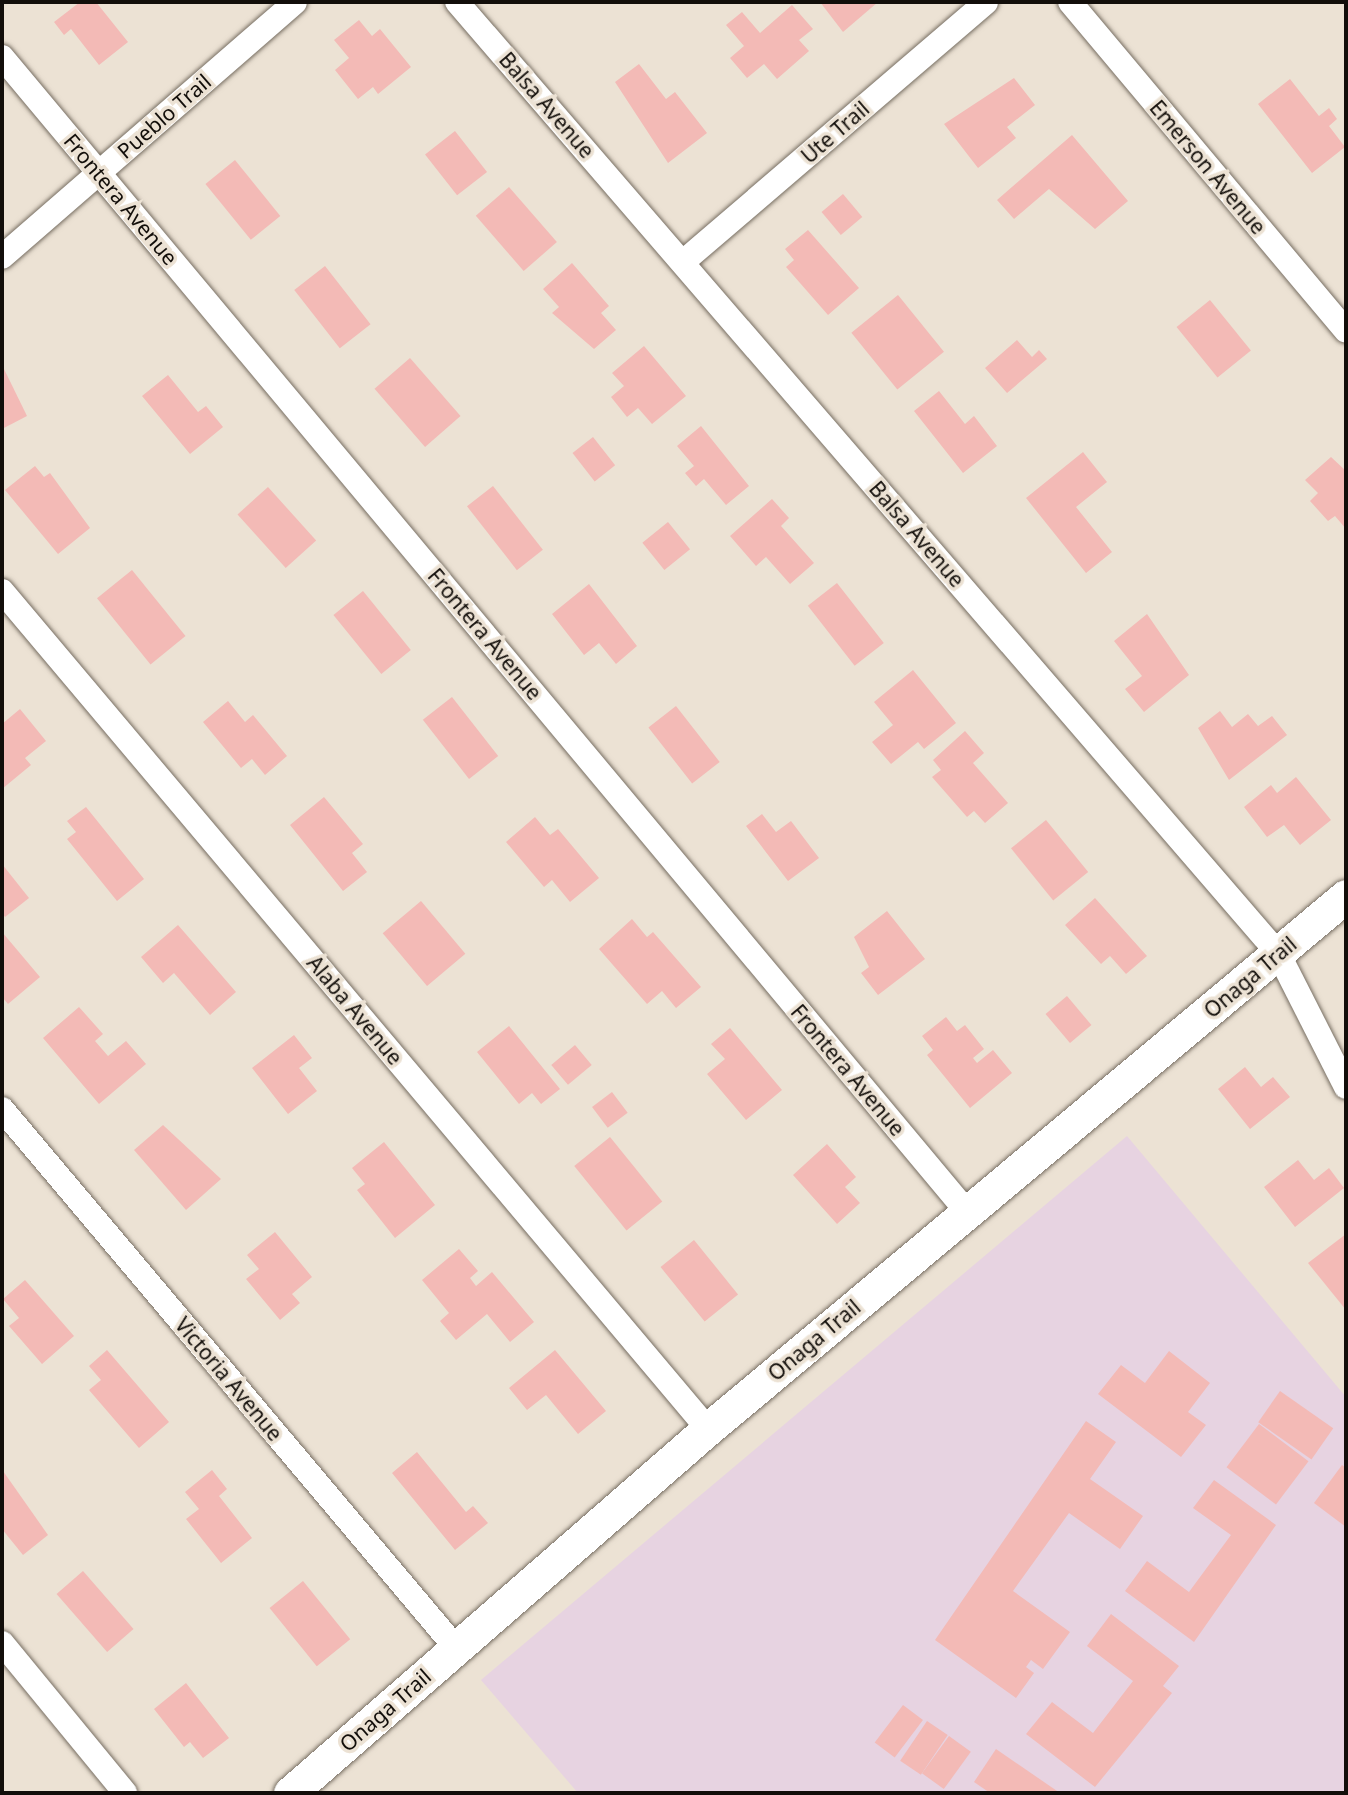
<!DOCTYPE html>
<style>
body{margin:0}
#map{position:relative;width:1348px;height:1795px;overflow:hidden;background:#ece2d4;font-family:"Noto Sans",sans-serif}
div>[style]{position:absolute}
[style*='--x']{left:calc(var(--x)*1px);top:calc(var(--y)*1px);width:calc(var(--w)*1px);rotate:calc(var(--a)*1deg)}
.education>*{inset:0;background:#e7d3e1}
.building>*{inset:0;background:#f3bab6;transform-origin:0 0}
.roads{filter:drop-shadow(0 0 2px #776e62) drop-shadow(0 0 2px #776e62)}
.street>*{height:24px;margin:-12px;padding:0 12px;transform-origin:12px;border-radius:12px;background:#fff}
.secondary>*{height:33px;margin:-16.5px;padding:0 16.5px;transform-origin:16.5px;border-radius:16.5px;background:#fff}
span{translate:-50% -50%;white-space:nowrap;text-align:center;line-height:1.15;-webkit-text-stroke:7px #ece2d4;paint-order:stroke}
.street-label{font-size:21px;color:#120e0a}
.frame{position:absolute;inset:0;border:4px solid #120e0a;pointer-events:none}
</style>
<div id="map">
<div class="education">
<div style="clip-path:polygon(1127px 1136px,1346px 1397px,1346px 1793px,578px 1793px,481px 1680px)"></div>
</div>
<div class="building">
<div style="clip-path:polygon(80px 2px,96px 2px,128px 42px,99px 65px,71px 29px,64px 35px,54px 22px)"></div>
<div style="clip-path:polygon(820px 2px,878px 2px,843px 32px)"></div>
<div style="clip-path:polygon(792px 5px,813px 29px,799px 40px,809px 51px,777px 79px,764px 64px,747px 78px,730px 58px,744px 46px,726px 25px,742px 12px,760px 33px)"></div>
<div style="clip-path:polygon(359px 20px,372px 36px,380px 29px,411px 67px,378px 94px,373px 87px,358px 99px,335px 70px,349px 58px,334px 40px)"></div>
<div style="clip-path:polygon(639px 64px,666px 99px,675px 92px,707px 133px,668px 163px,615px 82px)"></div>
<div style="clip-path:polygon(1014px 78px,1035px 105px,1007px 127px,1016px 138px,978px 168px,944px 124px)"></div>
<div style="clip-path:polygon(1290px 79px,1319px 116px,1329px 108px,1337px 119px,1329px 126px,1345px 147px,1312px 173px,1258px 104px)"></div>
<div style="left:455px;top:131px;width:52px;height:38px;rotate:52deg"></div>
<div style="clip-path:polygon(1072px 135px,1128px 201px,1095px 229px,1049px 189px,1014px 219px,997px 200px)"></div>
<div style="left:235px;top:160px;width:72px;height:38px;rotate:51deg"></div>
<div style="left:509px;top:187px;width:73px;height:44px;rotate:49deg"></div>
<div style="left:843px;top:194px;width:30px;height:28px;rotate:50deg"></div>
<div style="clip-path:polygon(808px 230px,859px 288px,828px 315px,786px 267px,794px 260px,785px 249px)"></div>
<div style="clip-path:polygon(572px 263px,609px 306px,601px 313px,616px 330px,594px 349px,552px 313px,559px 307px,543px 289px)"></div>
<div style="left:325px;top:266px;width:74px;height:39px;rotate:52deg"></div>
<div style="left:898px;top:295px;width:73px;height:60px;rotate:51deg"></div>
<div style="left:1210px;top:300px;width:65px;height:43px;rotate:51deg"></div>
<div style="clip-path:polygon(1017px 340px,1032px 357px,1039px 350px,1047px 359px,1007px 393px,985px 368px)"></div>
<div style="clip-path:polygon(644px 346px,686px 396px,652px 424px,638px 408px,627px 417px,611px 397px,624px 386px,612px 373px)"></div>
<div style="left:410px;top:358px;width:77px;height:47px;rotate:49deg"></div>
<div style="clip-path:polygon(4px 369px,27px 416px,2px 429px,2px 371px)"></div>
<div style="clip-path:polygon(168px 375px,198px 412px,206px 406px,223px 427px,190px 454px,142px 396px)"></div>
<div style="clip-path:polygon(939px 391px,965px 424px,974px 416px,997px 446px,963px 473px,914px 411px)"></div>
<div style="clip-path:polygon(701px 426px,749px 486px,726px 505px,704px 479px,696px 486px,685px 473px,694px 466px,677px 446px)"></div>
<div style="left:593px;top:437px;width:36px;height:26px;rotate:52deg"></div>
<div style="clip-path:polygon(1083px 452px,1107px 482px,1076px 507px,1112px 552px,1086px 573px,1026px 498px)"></div>
<div style="clip-path:polygon(1331px 457px,1346px 471px,1346px 529px,1335px 516px,1328px 521px,1310px 501px,1318px 493px,1305px 480px)"></div>
<div style="clip-path:polygon(35px 466px,44px 477px,50px 473px,90px 528px,58px 554px,5px 490px)"></div>
<div style="left:493px;top:486px;width:81px;height:33px;rotate:52deg"></div>
<div style="left:268px;top:487px;width:72px;height:41px;rotate:48deg"></div>
<div style="clip-path:polygon(772px 499px,789px 518px,781px 526px,814px 563px,790px 584px,766px 557px,756px 566px,730px 536px)"></div>
<div style="left:668px;top:522px;width:35px;height:33px;rotate:51deg"></div>
<div style="left:132px;top:570px;width:85px;height:45px;rotate:51deg"></div>
<div style="left:837px;top:583px;width:76px;height:37px;rotate:52deg"></div>
<div style="clip-path:polygon(589px 584px,637px 646px,616px 664px,599px 643px,584px 655px,552px 614px)"></div>
<div style="left:363px;top:591px;width:76px;height:38px;rotate:51deg"></div>
<div style="clip-path:polygon(1147px 614px,1189px 675px,1144px 712px,1125px 689px,1142px 676px,1114px 641px)"></div>
<div style="clip-path:polygon(913px 670px,956px 723px,924px 749px,918px 742px,891px 764px,872px 742px,893px 725px,874px 702px)"></div>
<div style="left:452px;top:697px;width:75px;height:37px;rotate:52deg"></div>
<div style="clip-path:polygon(228px 701px,245px 722px,253px 715px,287px 756px,265px 775px,252px 759px,241px 768px,203px 722px)"></div>
<div style="left:676px;top:706px;width:71px;height:35px;rotate:52deg"></div>
<div style="clip-path:polygon(20px 709px,46px 741px,25px 758px,31px 765px,2px 789px,2px 724px)"></div>
<div style="clip-path:polygon(1220px 711px,1232px 727px,1248px 714px,1258px 726px,1272px 716px,1287px 735px,1229px 780px,1198px 728px)"></div>
<div style="clip-path:polygon(965px 731px,984px 753px,973px 763px,1008px 803px,985px 823px,974px 811px,967px 817px,932px 777px,941px 770px,933px 760px)"></div>
<div style="clip-path:polygon(1296px 777px,1331px 820px,1300px 845px,1284px 825px,1267px 837px,1244px 807px,1271px 785px,1277px 793px)"></div>
<div style="clip-path:polygon(324px 797px,363px 844px,352px 853px,367px 872px,343px 891px,290px 825px)"></div>
<div style="clip-path:polygon(86px 807px,144px 879px,117px 901px,67px 839px,76px 832px,67px 821px)"></div>
<div style="clip-path:polygon(762px 814px,776px 832px,791px 821px,819px 858px,788px 881px,746px 826px)"></div>
<div style="clip-path:polygon(535px 817px,550px 835px,558px 829px,599px 878px,570px 902px,552px 880px,544px 887px,506px 842px)"></div>
<div style="left:1046px;top:820px;width:67px;height:45px;rotate:51deg"></div>
<div style="clip-path:polygon(2px 864px,29px 898px,5px 917px,2px 913px)"></div>
<div style="clip-path:polygon(1095px 898px,1147px 956px,1126px 974px,1110px 956px,1101px 964px,1065px 925px)"></div>
<div style="left:421px;top:901px;width:69px;height:50px;rotate:50deg"></div>
<div style="clip-path:polygon(887px 911px,925px 959px,878px 995px,861px 973px,869px 967px,854px 937px)"></div>
<div style="clip-path:polygon(632px 919px,647px 937px,653px 932px,701px 987px,676px 1008px,662px 991px,647px 1004px,599px 949px)"></div>
<div style="clip-path:polygon(178px 925px,236px 992px,210px 1015px,174px 973px,163px 983px,141px 957px)"></div>
<div style="clip-path:polygon(2px 932px,40px 977px,8px 1004px,2px 997px)"></div>
<div style="left:1067px;top:996px;width:38px;height:28px;rotate:50deg"></div>
<div style="clip-path:polygon(79px 1007px,103px 1034px,95px 1041px,108px 1056px,126px 1041px,146px 1064px,99px 1104px,43px 1038px)"></div>
<div style="clip-path:polygon(946px 1017px,957px 1031px,965px 1025px,984px 1049px,973px 1058px,977px 1063px,993px 1050px,1012px 1073px,970px 1108px,927px 1055px,933px 1050px,922px 1036px)"></div>
<div style="clip-path:polygon(509px 1026px,560px 1089px,541px 1104px,532px 1093px,519px 1104px,477px 1052px)"></div>
<div style="clip-path:polygon(730px 1028px,782px 1090px,746px 1120px,707px 1074px,725px 1059px,711px 1044px)"></div>
<div style="clip-path:polygon(294px 1035px,312px 1058px,299px 1068px,317px 1091px,288px 1114px,252px 1068px)"></div>
<div style="left:575px;top:1045px;width:26px;height:31px;rotate:50deg"></div>
<div style="clip-path:polygon(1245px 1067px,1261px 1087px,1273px 1077px,1290px 1097px,1250px 1129px,1218px 1089px)"></div>
<div style="left:612px;top:1092px;width:26px;height:25px;rotate:53deg"></div>
<div style="clip-path:polygon(163px 1125px,221px 1179px,186px 1210px,134px 1150px)"></div>
<div style="left:610px;top:1137px;width:83px;height:46px;rotate:51deg"></div>
<div style="clip-path:polygon(384px 1142px,435px 1205px,395px 1238px,357px 1190px,365px 1184px,352px 1168px)"></div>
<div style="clip-path:polygon(827px 1144px,856px 1177px,845px 1187px,860px 1203px,837px 1224px,793px 1175px)"></div>
<div style="clip-path:polygon(1298px 1160px,1314px 1180px,1329px 1168px,1344px 1188px,1295px 1227px,1264px 1187px)"></div>
<div style="clip-path:polygon(275px 1232px,312px 1277px,292px 1294px,300px 1303px,280px 1320px,246px 1279px,259px 1269px,247px 1255px)"></div>
<div style="clip-path:polygon(1346px 1234px,1346px 1310px,1308px 1263px)"></div>
<div style="left:694px;top:1240px;width:70px;height:43px;rotate:51deg"></div>
<div style="clip-path:polygon(459px 1249px,478px 1271px,470px 1278px,476px 1286px,492px 1272px,534px 1322px,510px 1342px,487px 1314px,456px 1340px,440px 1321px,449px 1313px,422px 1280px)"></div>
<div style="clip-path:polygon(25px 1280px,74px 1336px,42px 1364px,9px 1326px,19px 1318px,3px 1299px)"></div>
<div style="clip-path:polygon(107px 1350px,169px 1422px,139px 1448px,89px 1390px,101px 1380px,89px 1366px)"></div>
<div style="clip-path:polygon(555px 1350px,606px 1411px,578px 1434px,546px 1395px,527px 1410px,509px 1388px)"></div>
<div style="clip-path:polygon(1169px 1351px,1210px 1383px,1188px 1412px,1206px 1425px,1181px 1457px,1098px 1394px,1121px 1365px,1145px 1383px)"></div>
<div style="left:1280px;top:1391px;width:65px;height:38px;rotate:35deg"></div>
<div style="clip-path:polygon(1086px 1421px,1116px 1442px,1090px 1479px,1143px 1516px,1120px 1549px,1069px 1513px,1013px 1591px,1070px 1632px,1043px 1669px,1031px 1660px,1026px 1667px,1034px 1673px,1016px 1698px,935px 1640px)"></div>
<div style="left:1259px;top:1424px;width:62px;height:54px;rotate:37deg"></div>
<div style="clip-path:polygon(417px 1452px,466px 1512px,473px 1506px,488px 1523px,455px 1550px,392px 1473px)"></div>
<div style="clip-path:polygon(1342px 1465px,1346px 1468px,1346px 1527px,1314px 1503px)"></div>
<div style="clip-path:polygon(212px 1470px,227px 1489px,219px 1496px,252px 1538px,221px 1563px,186px 1519px,199px 1509px,185px 1492px)"></div>
<div style="clip-path:polygon(3px 1471px,48px 1535px,23px 1555px,2px 1529px)"></div>
<div style="clip-path:polygon(1214px 1480px,1276px 1525px,1194px 1642px,1125px 1591px,1147px 1561px,1189px 1592px,1231px 1535px,1193px 1508px)"></div>
<div style="left:83px;top:1571px;width:77px;height:35px;rotate:49deg"></div>
<div style="left:303px;top:1581px;width:75px;height:43px;rotate:51deg"></div>
<div style="clip-path:polygon(1111px 1614px,1179px 1666px,1163px 1686px,1172px 1693px,1095px 1787px,1026px 1734px,1052px 1702px,1093px 1733px,1133px 1681px,1087px 1646px)"></div>
<div style="clip-path:polygon(186px 1683px,229px 1738px,203px 1758px,190px 1742px,184px 1747px,154px 1709px)"></div>
<div style="left:903px;top:1705px;width:25px;height:47px;rotate:37deg"></div>
<div style="left:927px;top:1721px;width:25px;height:48px;rotate:34deg"></div>
<div style="left:949px;top:1736px;width:27px;height:46px;rotate:36deg"></div>
<div style="clip-path:polygon(996px 1749px,1060px 1793px,990px 1793px,974px 1782px)"></div>
</div>
<div class="roads">
<div class="street">
<div style="--x:457;--y:2;--w:1256;--a:49.2"></div>
<div style="--x:1278;--y:953;--w:150;--a:63.1"></div>
<div style="--x:1070;--y:2;--w:429;--a:50"></div>
<div style="--x:2;--y:57;--w:1505;--a:50.12"></div>
<div style="--x:2;--y:257;--w:388;--a:-41"></div>
<div style="--x:683;--y:262;--w:399;--a:-40.6"></div>
<div style="--x:2;--y:591;--w:1096;--a:49.89"></div>
<div style="--x:2;--y:1109;--w:705;--a:49.89"></div>
<div style="--x:2;--y:1643;--w:194;--a:50.6"></div>
</div>
<div class="secondary">
<div style="--x:290;--y:1793;--w:554;--a:-41.05"></div>
<div style="--x:708;--y:1429;--w:831;--a:-39.88"></div>
</div>
</div>
<div class="street-label">
<span style="left:547px;top:105px;rotate:49deg">Balsa Avenue</span>
<span style="left:164px;top:116px;rotate:-41deg">Pueblo Trail</span>
<span style="left:835px;top:132px;rotate:-41deg">Ute Trail</span>
<span style="left:1208px;top:167px;rotate:50deg">Emerson Avenue</span>
<span style="left:121px;top:199px;rotate:50deg">Frontera Avenue</span>
<span style="left:917px;top:534px;rotate:49deg">Balsa Avenue</span>
<span style="left:485px;top:634px;rotate:50deg">Frontera Avenue</span>
<span style="left:1250px;top:977px;rotate:-40deg">Onaga Trail</span>
<span style="left:355px;top:1010px;rotate:50deg">Alaba Avenue</span>
<span style="left:848px;top:1070px;rotate:50deg">Frontera Avenue</span>
<span style="left:814px;top:1340px;rotate:-40deg">Onaga Trail</span>
<span style="left:229px;top:1379px;rotate:50deg">Victoria Avenue</span>
<span style="left:385px;top:1710px;rotate:-41deg">Onaga Trail</span>
</div>
<div class="frame"></div>
</div>
